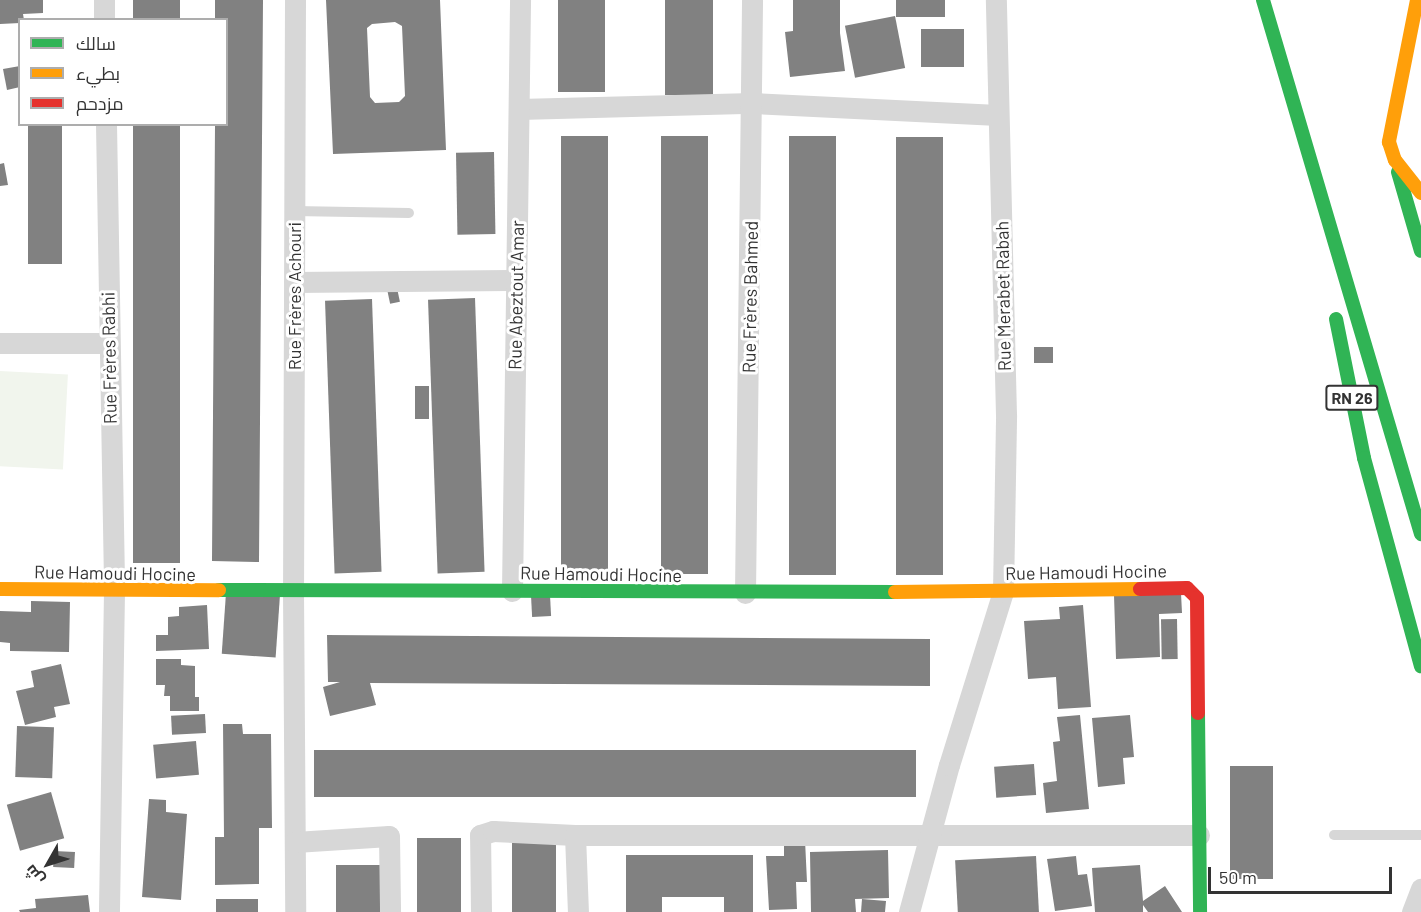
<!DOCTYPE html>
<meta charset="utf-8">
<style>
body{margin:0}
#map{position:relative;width:1421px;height:912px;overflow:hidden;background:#fff;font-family:Barlow,Cairo,sans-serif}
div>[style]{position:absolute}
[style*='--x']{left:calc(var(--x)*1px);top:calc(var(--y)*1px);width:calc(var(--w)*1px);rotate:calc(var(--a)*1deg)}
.green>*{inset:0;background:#f1f5ed;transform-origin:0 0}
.building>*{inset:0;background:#818181;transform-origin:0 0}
.lane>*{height:10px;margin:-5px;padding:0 5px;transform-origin:5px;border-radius:5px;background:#d7d7d7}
.street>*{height:21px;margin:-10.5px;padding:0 10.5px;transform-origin:10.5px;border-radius:10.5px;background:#d7d7d7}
.fast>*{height:14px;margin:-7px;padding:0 7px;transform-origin:7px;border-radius:7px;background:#30b455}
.slow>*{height:14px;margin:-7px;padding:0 7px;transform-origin:7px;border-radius:7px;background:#ff9f0a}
.jam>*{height:14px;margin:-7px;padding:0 7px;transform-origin:7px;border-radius:7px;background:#e5322d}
span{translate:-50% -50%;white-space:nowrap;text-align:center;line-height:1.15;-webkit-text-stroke:6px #fff;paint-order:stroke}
.shield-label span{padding:2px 4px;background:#fff;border:2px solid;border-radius:4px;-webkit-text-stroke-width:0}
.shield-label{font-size:16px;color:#333;font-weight:700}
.street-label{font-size:18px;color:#333}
.legend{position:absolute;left:18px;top:18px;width:210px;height:108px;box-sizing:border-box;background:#fff;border:2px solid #adadad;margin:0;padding:8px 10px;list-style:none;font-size:18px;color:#333}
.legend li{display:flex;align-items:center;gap:12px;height:30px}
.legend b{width:30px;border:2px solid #adadad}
.north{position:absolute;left:18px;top:834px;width:60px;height:60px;-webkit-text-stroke:4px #fff;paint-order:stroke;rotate:231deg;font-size:16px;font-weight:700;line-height:24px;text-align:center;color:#333}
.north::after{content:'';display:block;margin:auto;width:21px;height:27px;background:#333;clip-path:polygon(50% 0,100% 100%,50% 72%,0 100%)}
.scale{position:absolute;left:1208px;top:867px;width:184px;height:27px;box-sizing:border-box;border:3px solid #333;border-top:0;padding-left:8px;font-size:18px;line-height:21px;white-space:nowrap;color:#333;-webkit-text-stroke:4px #fff;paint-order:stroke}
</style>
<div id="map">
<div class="green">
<div style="left:0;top:371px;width:68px;height:95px;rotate:3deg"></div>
</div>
<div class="building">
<div style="clip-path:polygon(0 0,43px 0,43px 13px,23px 14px,24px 20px,20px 20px,20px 23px,0 24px)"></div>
<div style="left:133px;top:0;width:47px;height:20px"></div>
<div style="clip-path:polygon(215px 0,263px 0,259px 562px,212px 561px,215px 124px,226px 124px,226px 20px,215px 20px)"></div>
<div style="clip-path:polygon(evenodd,326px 0,440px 0,446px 150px,333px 154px,326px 0,395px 22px,402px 26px,405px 96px,399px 102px,375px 103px,370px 97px,367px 28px,372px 24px,395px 22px)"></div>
<div style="left:558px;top:0;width:47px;height:92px"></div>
<div style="left:665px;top:0;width:48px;height:95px"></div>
<div style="clip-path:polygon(793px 0,840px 0,840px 33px,845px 71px,790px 77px,785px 32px,793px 31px)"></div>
<div style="left:896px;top:0;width:49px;height:17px"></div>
<div style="left:895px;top:16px;width:53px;height:51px;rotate:79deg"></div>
<div style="left:921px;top:29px;width:43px;height:38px"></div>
<div style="clip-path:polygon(20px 66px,20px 87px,7px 90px,3px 69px)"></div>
<div style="left:28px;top:124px;width:34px;height:140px"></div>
<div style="left:133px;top:124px;width:47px;height:439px"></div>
<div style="left:561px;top:136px;width:47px;height:438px"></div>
<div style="left:661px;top:136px;width:47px;height:438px"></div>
<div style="left:789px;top:136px;width:47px;height:439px"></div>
<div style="left:896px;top:137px;width:47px;height:438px"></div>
<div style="left:494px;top:152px;width:82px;height:38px;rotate:89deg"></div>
<div style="clip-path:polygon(4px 163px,8px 185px,0 186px,0 164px)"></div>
<div style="left:397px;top:288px;width:14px;height:10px;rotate:78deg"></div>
<div style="left:475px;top:298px;width:274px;height:47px;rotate:88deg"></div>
<div style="left:372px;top:299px;width:273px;height:47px;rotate:88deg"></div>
<div style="left:1034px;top:347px;width:19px;height:16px"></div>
<div style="left:415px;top:386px;width:14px;height:33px"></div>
<div style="left:226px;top:593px;width:54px;height:61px;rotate:4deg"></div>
<div style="clip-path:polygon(1181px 593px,1182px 613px,1159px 614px,1160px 657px,1116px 659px,1114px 595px)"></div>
<div style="left:550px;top:595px;width:21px;height:19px;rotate:87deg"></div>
<div style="clip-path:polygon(31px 601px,70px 602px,69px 652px,10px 651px,10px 643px,0 642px,0 611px,31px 612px)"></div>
<div style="clip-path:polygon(207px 605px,209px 649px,156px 651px,156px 635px,168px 635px,168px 617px,179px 616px,179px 607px)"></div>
<div style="clip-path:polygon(1083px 605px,1091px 707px,1058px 709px,1056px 677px,1028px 679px,1024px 621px,1060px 619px,1059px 607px)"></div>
<div style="left:1177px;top:619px;width:40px;height:16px;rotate:89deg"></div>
<div style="clip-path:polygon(327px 635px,930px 639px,930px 686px,370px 683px,376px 705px,330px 716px,323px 687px,340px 682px,328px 682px)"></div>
<div style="clip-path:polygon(156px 659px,181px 659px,181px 665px,195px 666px,195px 697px,199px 697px,199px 711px,170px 711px,170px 696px,164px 696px,165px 685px,156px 685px)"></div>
<div style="clip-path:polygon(61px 664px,70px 704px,54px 707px,56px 717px,25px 725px,16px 691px,34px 687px,31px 671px)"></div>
<div style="left:205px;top:714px;width:19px;height:34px;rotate:87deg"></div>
<div style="clip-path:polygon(1080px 715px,1089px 809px,1046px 813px,1043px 783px,1057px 781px,1053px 742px,1060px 741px,1057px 717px)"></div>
<div style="clip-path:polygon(1130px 715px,1134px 757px,1123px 758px,1125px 784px,1098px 787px,1092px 718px)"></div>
<div style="clip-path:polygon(223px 724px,242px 724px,243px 734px,271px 734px,272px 828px,259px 828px,259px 884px,215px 885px,215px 837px,224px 837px)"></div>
<div style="left:17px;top:726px;width:37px;height:51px;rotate:2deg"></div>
<div style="left:196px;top:741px;width:34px;height:43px;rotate:85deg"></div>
<div style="left:314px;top:750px;width:602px;height:47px"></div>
<div style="left:1034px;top:764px;width:31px;height:40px;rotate:86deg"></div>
<div style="left:1230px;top:766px;width:43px;height:113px"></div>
<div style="left:51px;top:792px;width:48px;height:46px;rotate:74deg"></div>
<div style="clip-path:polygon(149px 799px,166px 800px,166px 812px,187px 814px,181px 900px,142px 897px)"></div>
<div style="left:461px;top:838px;width:74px;height:44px;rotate:90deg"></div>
<div style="clip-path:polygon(784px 840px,805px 840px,807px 882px,796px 882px,797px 909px,769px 910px,766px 856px,784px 856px)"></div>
<div style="left:512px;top:841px;width:44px;height:71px"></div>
<div style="clip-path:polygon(888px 850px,889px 898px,855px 899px,856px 912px,811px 912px,810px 852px)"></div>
<div style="left:54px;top:851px;width:21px;height:16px;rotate:3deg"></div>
<div style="clip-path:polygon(626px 855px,753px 855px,753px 912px,724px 912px,724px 897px,662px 897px,662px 912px,626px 912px)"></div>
<div style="left:1036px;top:856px;width:56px;height:81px;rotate:87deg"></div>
<div style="clip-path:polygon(1076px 856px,1078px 875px,1087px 874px,1092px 906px,1055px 911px,1047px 859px)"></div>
<div style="left:336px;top:865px;width:44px;height:47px"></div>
<div style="clip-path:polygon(1140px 865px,1143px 901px,1165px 886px,1182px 912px,1148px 912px,1143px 905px,1143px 912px,1095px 912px,1092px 868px)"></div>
<div style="clip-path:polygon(88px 895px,90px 912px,20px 912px,19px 910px,36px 908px,35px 899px)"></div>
<div style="left:216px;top:899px;width:42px;height:13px"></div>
<div style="clip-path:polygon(862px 899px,886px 901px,885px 912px,861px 912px)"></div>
</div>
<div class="lane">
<div style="--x:294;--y:211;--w:115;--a:1"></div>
<div style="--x:1334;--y:835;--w:87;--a:0"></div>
</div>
<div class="street">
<div style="--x:104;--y:0;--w:20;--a:90"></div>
<div style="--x:295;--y:0;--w:591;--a:90.19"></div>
<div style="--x:293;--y:591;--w:321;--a:89.6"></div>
<div style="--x:519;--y:109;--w:234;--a:-1.5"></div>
<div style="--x:753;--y:103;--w:245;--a:2.8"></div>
<div style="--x:106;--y:124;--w:467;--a:89"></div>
<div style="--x:114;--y:591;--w:321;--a:90.9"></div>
<div style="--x:294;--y:282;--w:222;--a:-0.5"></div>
<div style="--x:0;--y:343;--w:109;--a:0"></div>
<div style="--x:512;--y:591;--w:591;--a:-89.22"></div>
<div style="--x:745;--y:593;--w:593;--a:-89.32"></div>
<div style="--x:575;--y:835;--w:77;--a:87.8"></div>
<div style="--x:295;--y:842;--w:94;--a:-3.7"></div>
<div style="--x:389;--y:836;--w:76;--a:89.2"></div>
<div style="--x:481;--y:912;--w:77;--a:-90.7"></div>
<div style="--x:480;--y:835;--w:14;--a:-17"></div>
<div style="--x:493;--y:831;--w:82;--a:2.8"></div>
<div style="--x:575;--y:835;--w:624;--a:0"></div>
<div style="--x:909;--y:912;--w:152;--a:-74.8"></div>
<div style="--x:949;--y:765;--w:181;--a:-72.7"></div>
<div style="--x:1003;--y:592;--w:177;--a:-89"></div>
<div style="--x:1006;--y:415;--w:415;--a:-91.4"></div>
<div style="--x:1412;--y:912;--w:25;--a:-69"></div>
</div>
<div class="fast">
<div style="--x:1263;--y:0;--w:557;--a:73.52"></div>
<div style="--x:1398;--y:172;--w:82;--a:73.8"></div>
<div style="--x:1336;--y:319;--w:142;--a:78.6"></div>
<div style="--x:1364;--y:458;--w:216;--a:74.7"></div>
<div style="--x:219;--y:590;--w:676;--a:0.17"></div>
<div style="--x:1198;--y:713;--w:199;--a:89.4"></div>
</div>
<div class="slow">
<div style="--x:1417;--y:0;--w:145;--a:101.2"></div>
<div style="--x:1389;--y:142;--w:19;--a:72"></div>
<div style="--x:1395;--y:160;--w:42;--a:51.8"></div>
<div style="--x:0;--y:589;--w:219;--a:0.3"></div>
<div style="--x:895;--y:592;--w:245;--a:-0.7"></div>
</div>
<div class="jam">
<div style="--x:1140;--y:589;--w:47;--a:-1.2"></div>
<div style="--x:1187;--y:588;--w:14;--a:45"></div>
<div style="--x:1197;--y:598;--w:115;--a:89.5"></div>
</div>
<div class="shield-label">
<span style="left:1352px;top:398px">RN 26</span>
</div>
<div class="street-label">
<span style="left:516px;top:295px;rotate:-89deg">Rue Abeztout Amar</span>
<span style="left:294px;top:296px;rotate:-90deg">Rue Frères Achouri</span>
<span style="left:1003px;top:296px;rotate:-91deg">Rue Merabet Rabah</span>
<span style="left:750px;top:297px;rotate:-89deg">Rue Frères Bahmed</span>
<span style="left:109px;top:358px;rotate:-91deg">Rue Frères Rabhi</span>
<span style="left:1086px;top:572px;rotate:-1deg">Rue Hamoudi Hocine</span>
<span style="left:115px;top:573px;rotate:1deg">Rue Hamoudi Hocine</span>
<span style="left:601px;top:574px;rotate:1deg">Rue Hamoudi Hocine</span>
</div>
<ul class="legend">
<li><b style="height:8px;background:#30b455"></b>سالك</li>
<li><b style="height:8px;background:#ff9f0a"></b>بطيء</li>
<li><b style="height:8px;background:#e5322d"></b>مزدحم</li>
</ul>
<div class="north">ش</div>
<div class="scale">50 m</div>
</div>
